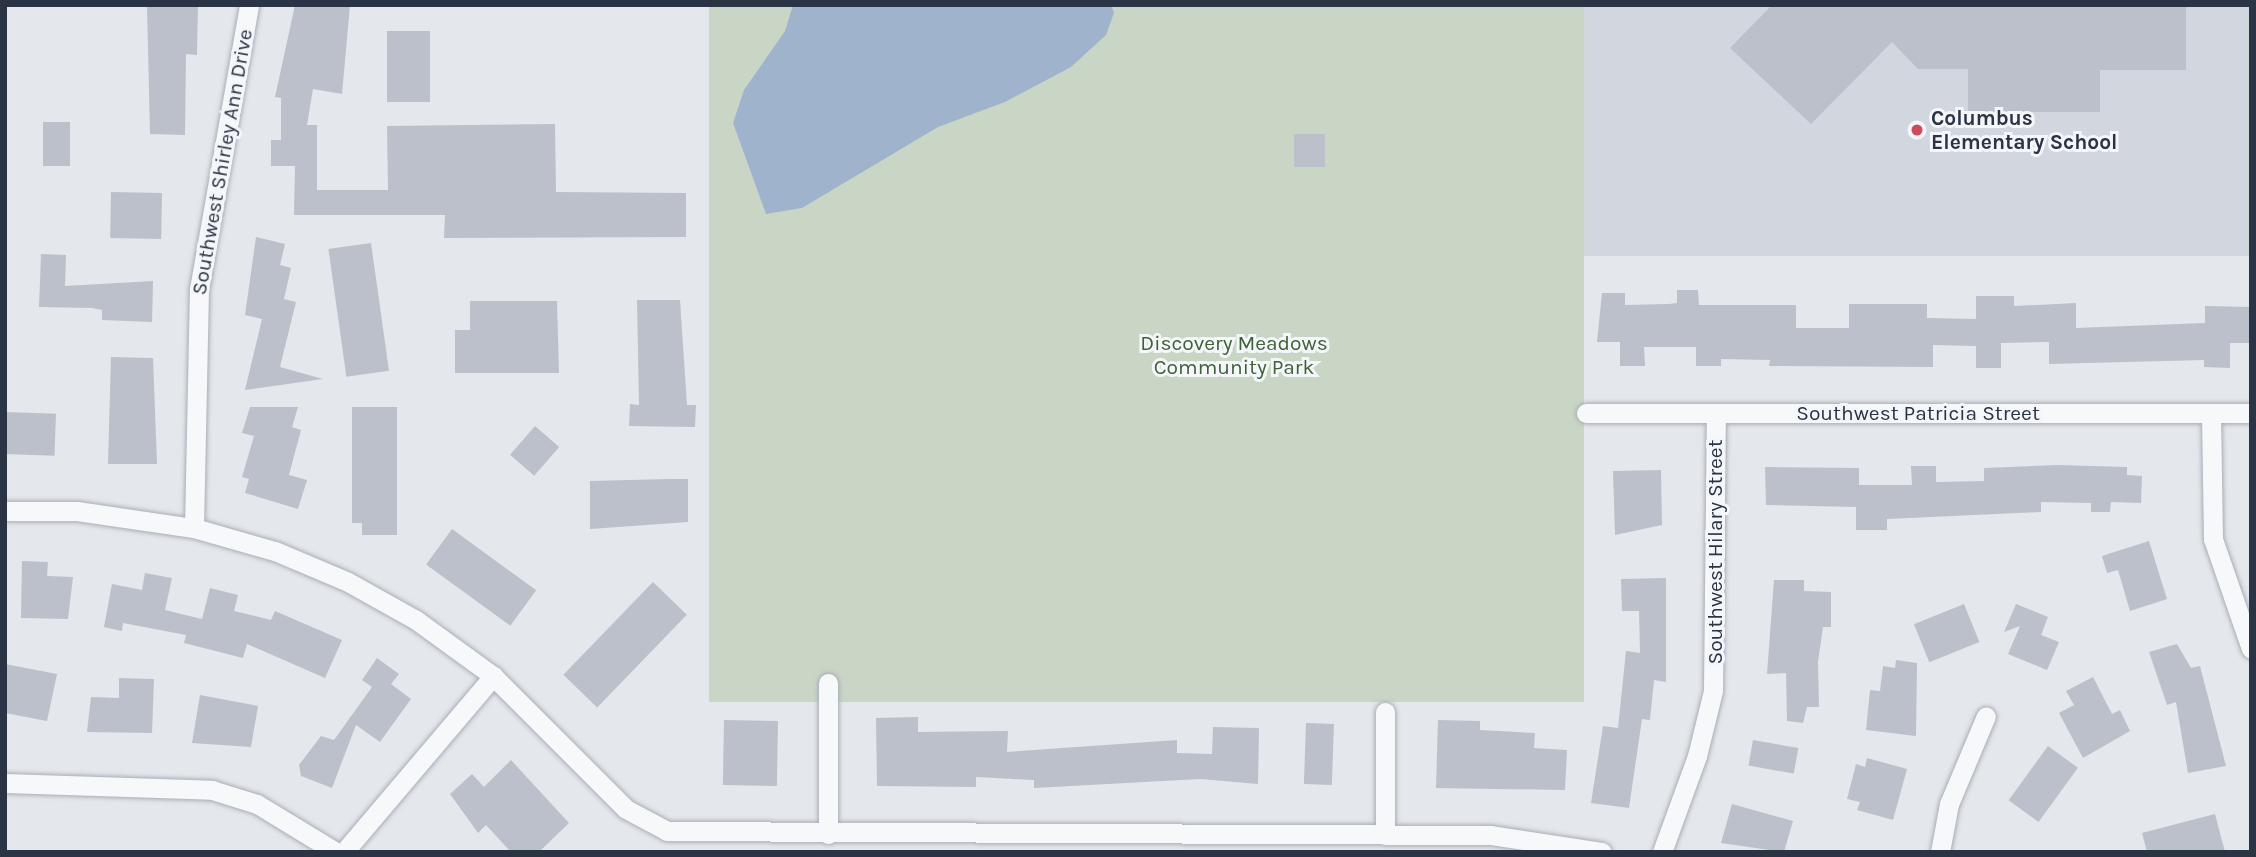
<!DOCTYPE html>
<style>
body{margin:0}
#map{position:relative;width:2256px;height:857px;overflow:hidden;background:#e4e7ec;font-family:Karla,sans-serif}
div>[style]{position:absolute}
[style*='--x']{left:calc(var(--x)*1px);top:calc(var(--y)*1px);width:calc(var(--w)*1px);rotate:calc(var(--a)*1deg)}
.built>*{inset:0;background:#d2d6de;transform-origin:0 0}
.green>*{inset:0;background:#c9d6c5;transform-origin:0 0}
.water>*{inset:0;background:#9fb4cc}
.building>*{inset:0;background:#bbc0ca;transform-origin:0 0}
.roads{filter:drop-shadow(0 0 2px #a9aeb7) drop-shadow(0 0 2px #a9aeb7)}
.street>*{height:19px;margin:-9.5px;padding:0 9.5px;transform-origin:9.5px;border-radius:9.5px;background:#f7f8fa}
.dots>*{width:19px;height:19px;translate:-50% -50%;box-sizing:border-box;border:4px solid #f4f6f9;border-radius:50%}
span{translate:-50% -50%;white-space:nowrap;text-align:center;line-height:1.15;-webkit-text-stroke:6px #f4f6f9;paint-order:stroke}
.poi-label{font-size:21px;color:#2b3445;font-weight:700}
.left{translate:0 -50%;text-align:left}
.street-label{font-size:21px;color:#2b3445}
.park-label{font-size:21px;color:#3f6138}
.frame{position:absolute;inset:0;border:7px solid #2b3445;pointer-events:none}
</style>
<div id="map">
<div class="built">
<div style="left:1584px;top:5px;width:667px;height:251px"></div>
</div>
<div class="green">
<div style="left:709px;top:5px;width:875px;height:697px"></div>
</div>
<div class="water">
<div style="clip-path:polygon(793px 5px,1111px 5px,1114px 13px,1106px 35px,1071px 67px,1005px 102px,938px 127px,802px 208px,766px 214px,733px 123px,744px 90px,785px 31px)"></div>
</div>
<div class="building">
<div style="clip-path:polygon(147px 5px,198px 5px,197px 55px,186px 54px,185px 135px,150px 134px)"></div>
<div style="clip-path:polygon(295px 5px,350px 5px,342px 94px,313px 89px,307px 125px,317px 125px,317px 190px,388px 190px,387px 126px,555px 124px,556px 192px,686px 193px,686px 237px,444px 238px,445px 215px,294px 215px,295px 166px,271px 166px,271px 140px,281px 140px,281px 98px,275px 97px)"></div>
<div style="clip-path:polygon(1772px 5px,2186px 5px,2186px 70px,2100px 70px,2100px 112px,1968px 112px,1968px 69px,1918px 69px,1892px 42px,1811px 124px,1730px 48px)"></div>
<div style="left:387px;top:31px;width:43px;height:71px"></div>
<div style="left:43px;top:122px;width:27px;height:44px"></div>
<div style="left:1294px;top:134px;width:31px;height:33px"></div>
<div style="left:111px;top:192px;width:51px;height:46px;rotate:1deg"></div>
<div style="clip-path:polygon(256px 237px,285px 244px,280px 265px,291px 268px,284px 299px,296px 302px,280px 367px,323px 379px,245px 390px,262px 319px,245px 315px)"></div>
<div style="left:371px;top:243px;width:129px;height:43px;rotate:82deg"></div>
<div style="clip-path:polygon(41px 254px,66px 255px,65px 286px,153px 281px,152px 322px,102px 320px,102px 310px,92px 308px,39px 307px)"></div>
<div style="clip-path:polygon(1677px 290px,1698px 290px,1699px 305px,1796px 305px,1796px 328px,1849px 328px,1849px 304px,1927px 304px,1927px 318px,1976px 319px,1976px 296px,2014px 296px,2014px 306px,2076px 303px,2076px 328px,2205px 323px,2205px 306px,2251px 307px,2251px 343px,2230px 343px,2230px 368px,2204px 367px,2204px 360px,2049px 364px,2049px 342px,2001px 343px,2001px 368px,1976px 368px,1976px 346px,1933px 345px,1933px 367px,1769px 366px,1770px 360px,1721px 359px,1721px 366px,1696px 366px,1696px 347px,1644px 347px,1645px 366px,1620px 366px,1620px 342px,1597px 342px,1602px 293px,1625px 293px,1625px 305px,1669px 304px,1677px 303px)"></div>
<div style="clip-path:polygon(637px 300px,680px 300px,687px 405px,696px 405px,695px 427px,629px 426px,630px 404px,639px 405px)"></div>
<div style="clip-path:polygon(470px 301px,557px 301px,559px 373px,455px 373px,455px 330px,470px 330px)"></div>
<div style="clip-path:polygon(111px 357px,153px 358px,157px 464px,108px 464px)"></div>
<div style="clip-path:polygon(250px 407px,298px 407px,292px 427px,301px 430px,289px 475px,307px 480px,298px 509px,245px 493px,249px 479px,242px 477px,254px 436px,242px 433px)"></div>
<div style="clip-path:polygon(352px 407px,397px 407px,397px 535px,362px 535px,362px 523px,352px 523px)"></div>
<div style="left:5px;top:412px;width:51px;height:42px;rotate:2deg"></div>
<div style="left:535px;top:426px;width:32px;height:38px;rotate:41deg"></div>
<div style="clip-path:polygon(2058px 465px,2127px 467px,2127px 475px,2142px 476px,2141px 503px,2111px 502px,2110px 512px,2091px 512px,2091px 503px,2041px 502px,2041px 512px,1887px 519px,1887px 530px,1856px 530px,1856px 507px,1766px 505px,1765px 467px,1859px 468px,1859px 485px,1912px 485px,1911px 466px,1936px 466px,1936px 482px,1984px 481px,1984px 468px)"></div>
<div style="clip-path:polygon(1661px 470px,1662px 525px,1615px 535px,1613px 471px)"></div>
<div style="clip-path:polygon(670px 479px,688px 479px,688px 522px,590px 529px,590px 481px)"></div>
<div style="left:452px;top:529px;width:104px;height:44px;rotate:36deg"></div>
<div style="clip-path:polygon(2149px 541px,2167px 599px,2130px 611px,2118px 570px,2107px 573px,2102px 556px)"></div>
<div style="clip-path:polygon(22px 561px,48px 562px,47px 576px,73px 577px,68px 619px,21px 618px)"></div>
<div style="clip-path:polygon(145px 573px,172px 578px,165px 610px,202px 619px,210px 588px,238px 595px,234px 611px,271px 620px,275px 611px,342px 640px,325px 678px,247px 644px,243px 658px,184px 643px,186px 635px,123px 623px,122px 631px,104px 627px,112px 584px,142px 590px)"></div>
<div style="clip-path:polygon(1666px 578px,1666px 682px,1654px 680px,1650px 720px,1642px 719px,1629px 808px,1591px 803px,1603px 726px,1618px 728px,1626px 651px,1640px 653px,1639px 611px,1622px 611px,1621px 579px)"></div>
<div style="clip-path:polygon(1774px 580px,1804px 580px,1804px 591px,1831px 592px,1831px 627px,1823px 627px,1818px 662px,1819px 707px,1807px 707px,1803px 723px,1787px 721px,1786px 673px,1767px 674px)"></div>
<div style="left:653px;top:582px;width:47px;height:129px;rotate:44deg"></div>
<div style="left:1964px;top:604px;width:41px;height:54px;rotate:68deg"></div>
<div style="clip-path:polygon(2016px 604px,2048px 617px,2041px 635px,2059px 642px,2047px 670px,2008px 654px,2020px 626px,2004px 632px)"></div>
<div style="clip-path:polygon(2177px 644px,2191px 668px,2200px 666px,2226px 766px,2188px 773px,2176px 702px,2167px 705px,2149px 652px)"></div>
<div style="clip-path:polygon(377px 658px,399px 674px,391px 684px,411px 699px,380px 742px,356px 725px,332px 788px,301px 776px,299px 765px,321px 736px,334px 740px,372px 687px,362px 680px)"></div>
<div style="clip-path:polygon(1896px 660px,1917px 663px,1916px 736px,1866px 730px,1870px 690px,1880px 691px,1883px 666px,1895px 668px)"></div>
<div style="clip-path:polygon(5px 664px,57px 674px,47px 721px,5px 713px)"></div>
<div style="clip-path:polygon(2093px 677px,2112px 714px,2120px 710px,2130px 731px,2083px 758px,2059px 713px,2074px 705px,2066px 691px)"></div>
<div style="clip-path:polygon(119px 678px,154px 679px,152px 733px,87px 732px,91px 697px,119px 698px)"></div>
<div style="clip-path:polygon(200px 695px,258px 706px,251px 747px,192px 743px)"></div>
<div style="clip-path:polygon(918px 717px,918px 732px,1008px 731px,1007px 752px,1177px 740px,1177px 753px,1212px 754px,1213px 727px,1259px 728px,1258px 784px,1200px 779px,1034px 788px,1034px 780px,976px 777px,976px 787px,877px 786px,876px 718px)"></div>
<div style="left:724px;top:720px;width:54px;height:65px;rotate:1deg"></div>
<div style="clip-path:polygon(1438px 720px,1480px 721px,1480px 730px,1535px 733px,1534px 748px,1567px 750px,1565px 790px,1436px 788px)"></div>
<div style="left:1306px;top:723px;width:28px;height:61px;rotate:2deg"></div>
<div style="left:1753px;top:740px;width:46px;height:26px;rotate:10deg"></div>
<div style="left:2048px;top:746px;width:37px;height:67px;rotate:36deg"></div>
<div style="clip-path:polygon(1867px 758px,1907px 769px,1893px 820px,1857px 810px,1860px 802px,1847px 799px,1856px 764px,1865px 767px)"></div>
<div style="clip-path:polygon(511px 760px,569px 823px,539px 852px,511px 852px,486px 825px,478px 833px,450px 794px,472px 774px,484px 787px)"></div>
<div style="clip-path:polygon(1732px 804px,1793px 821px,1784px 852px,1721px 843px)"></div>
<div style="clip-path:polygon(2215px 814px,2225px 852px,2147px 852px,2142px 833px)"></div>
</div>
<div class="roads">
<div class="street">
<div style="--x:1586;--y:413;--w:665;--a:0"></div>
<div style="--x:2211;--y:413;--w:126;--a:89.1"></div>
<div style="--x:2213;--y:539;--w:116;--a:70.9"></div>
<div style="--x:5;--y:511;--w:72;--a:0"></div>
<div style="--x:77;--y:511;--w:118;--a:8.3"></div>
<div style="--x:194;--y:528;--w:84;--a:15.9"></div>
<div style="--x:275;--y:551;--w:79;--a:23"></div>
<div style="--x:348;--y:582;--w:78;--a:29.2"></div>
<div style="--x:416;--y:620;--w:95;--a:36"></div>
<div style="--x:493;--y:676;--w:188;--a:45"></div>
<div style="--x:626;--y:809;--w:47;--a:28.2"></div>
<div style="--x:667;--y:831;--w:824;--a:0.28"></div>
<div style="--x:1491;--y:835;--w:112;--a:8.7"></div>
<div style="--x:194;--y:528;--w:239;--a:-88.8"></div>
<div style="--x:199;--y:289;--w:288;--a:-80"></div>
<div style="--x:828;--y:683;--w:151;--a:90"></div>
<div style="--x:5;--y:783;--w:207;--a:1.9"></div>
<div style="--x:212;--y:790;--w:47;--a:17.3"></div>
<div style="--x:257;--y:804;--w:92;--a:31.3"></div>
<div style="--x:1385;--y:835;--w:123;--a:-90"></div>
<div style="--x:344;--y:852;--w:231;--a:-49.7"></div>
<div style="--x:1662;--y:852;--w:102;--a:-70"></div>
<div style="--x:1697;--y:756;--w:67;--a:-76.2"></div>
<div style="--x:1713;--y:691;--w:278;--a:-89.4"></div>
<div style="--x:1940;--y:852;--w:49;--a:-79.4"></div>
<div style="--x:1949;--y:804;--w:95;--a:-67.2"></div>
</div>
</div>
<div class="dots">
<div style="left:1917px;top:130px;background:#d1495b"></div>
</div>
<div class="poi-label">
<span class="left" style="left:1931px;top:130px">Columbus<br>Elementary School</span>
</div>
<div class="street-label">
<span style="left:222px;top:162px;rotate:-80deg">Southwest Shirley Ann Drive</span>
<span style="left:1918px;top:413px">Southwest Patricia Street</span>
<span style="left:1715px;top:552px;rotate:-90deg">Southwest Hilary Street</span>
</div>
<div class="park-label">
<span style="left:1234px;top:355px">Discovery Meadows<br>Community Park</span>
</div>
<div class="frame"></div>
</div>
